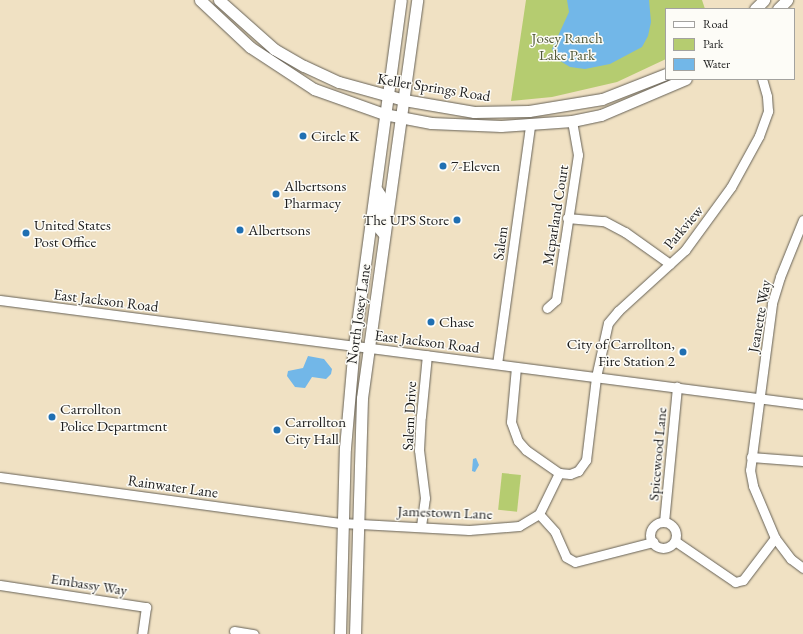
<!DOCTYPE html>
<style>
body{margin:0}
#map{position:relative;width:803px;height:634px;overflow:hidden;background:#f0e1c3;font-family:"EB Garamond",serif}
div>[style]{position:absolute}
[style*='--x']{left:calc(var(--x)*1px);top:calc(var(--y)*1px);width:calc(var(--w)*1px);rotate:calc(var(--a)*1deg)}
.green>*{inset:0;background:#b5cc70;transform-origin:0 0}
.water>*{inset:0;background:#72b7e8}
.roads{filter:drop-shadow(0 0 1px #666156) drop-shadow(0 0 1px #666156)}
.minor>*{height:9px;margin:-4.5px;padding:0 4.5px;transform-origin:4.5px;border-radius:4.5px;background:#fff}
.minor>.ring{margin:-4.5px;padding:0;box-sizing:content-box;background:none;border:9px solid #fff;border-radius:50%}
.major>*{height:11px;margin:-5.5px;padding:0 5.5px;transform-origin:5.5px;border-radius:5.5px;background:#fff}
.dots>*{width:11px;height:11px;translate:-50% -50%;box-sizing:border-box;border:2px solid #fdfcf7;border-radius:50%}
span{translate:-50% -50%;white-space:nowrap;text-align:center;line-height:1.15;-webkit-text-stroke:3px #fdfcf7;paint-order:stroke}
.park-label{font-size:15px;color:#525a39}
.street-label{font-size:15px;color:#1c1c1c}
.poi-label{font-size:15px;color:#1c1c1c}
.left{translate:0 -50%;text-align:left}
.right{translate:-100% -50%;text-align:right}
.legend{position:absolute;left:665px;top:8px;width:130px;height:72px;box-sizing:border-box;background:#fdfcf7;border:1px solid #a3a29f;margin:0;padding:5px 7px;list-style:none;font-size:12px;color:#1c1c1c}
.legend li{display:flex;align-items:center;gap:8px;height:20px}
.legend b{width:20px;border:1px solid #a3a29f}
</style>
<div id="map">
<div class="green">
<div style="clip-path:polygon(526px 0,702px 0,705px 9px,666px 9px,666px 59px,617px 82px,552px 97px,511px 101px)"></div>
<div style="left:502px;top:473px;width:19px;height:37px;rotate:6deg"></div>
</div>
<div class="water">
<div style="clip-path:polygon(567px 0,649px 0,651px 22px,648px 36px,642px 47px,610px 64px,585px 69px,570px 67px,557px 59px,552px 49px,569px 12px)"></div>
<div style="clip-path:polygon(308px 356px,324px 359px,332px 369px,331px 374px,326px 379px,312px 377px,305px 388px,295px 387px,287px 376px,288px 371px,303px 368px)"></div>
<div style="clip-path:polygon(476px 458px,479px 465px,475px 472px,472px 471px,473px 459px)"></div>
</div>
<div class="roads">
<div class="minor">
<div style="--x:567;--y:218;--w:37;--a:5"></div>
<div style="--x:604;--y:221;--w:24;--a:28"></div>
<div style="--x:625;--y:232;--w:55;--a:35.4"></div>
<div style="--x:803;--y:220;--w:61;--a:112"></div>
<div style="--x:780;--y:277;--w:28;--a:107"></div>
<div style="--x:772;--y:304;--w:167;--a:97.5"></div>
<div style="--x:750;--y:470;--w:16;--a:79"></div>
<div style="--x:753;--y:486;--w:56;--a:67.1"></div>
<div style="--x:775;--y:538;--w:26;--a:53"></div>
<div style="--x:791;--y:559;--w:15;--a:37"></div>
<div style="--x:0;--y:300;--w:810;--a:7.38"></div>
<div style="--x:547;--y:308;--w:12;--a:-42"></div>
<div style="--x:556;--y:300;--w:147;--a:-81.4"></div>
<div style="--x:578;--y:155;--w:35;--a:-100"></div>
<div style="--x:497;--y:364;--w:240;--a:-82.1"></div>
<div style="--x:516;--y:367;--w:55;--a:95.2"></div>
<div style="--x:511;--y:422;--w:20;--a:70"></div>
<div style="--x:518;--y:441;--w:12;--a:48"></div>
<div style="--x:526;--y:450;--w:40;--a:34.9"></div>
<div style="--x:559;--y:473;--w:11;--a:5"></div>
<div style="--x:570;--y:474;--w:9;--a:-21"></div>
<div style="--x:578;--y:471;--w:14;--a:-54"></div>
<div style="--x:586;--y:460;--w:84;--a:-83.1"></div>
<div style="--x:596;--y:377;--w:55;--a:-77.5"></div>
<div style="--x:608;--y:323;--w:16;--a:-50"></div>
<div style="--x:618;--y:311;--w:91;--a:-42.3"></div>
<div style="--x:685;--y:250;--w:78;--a:-53.9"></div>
<div style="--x:731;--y:187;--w:58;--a:-61.2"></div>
<div style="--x:759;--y:136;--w:27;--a:-70"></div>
<div style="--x:768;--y:111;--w:15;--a:-94"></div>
<div style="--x:767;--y:96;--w:18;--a:-106"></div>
<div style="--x:751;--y:457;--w:52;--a:4.4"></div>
<div style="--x:0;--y:477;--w:345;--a:7.7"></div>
<div style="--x:342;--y:523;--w:127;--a:3.2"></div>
<div style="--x:469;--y:530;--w:50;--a:-4.6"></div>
<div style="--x:519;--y:526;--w:23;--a:-31"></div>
<div style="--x:539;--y:514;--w:46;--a:-64"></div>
<div style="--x:539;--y:514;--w:24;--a:48"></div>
<div style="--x:555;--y:532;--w:27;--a:66"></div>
<div style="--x:566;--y:557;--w:10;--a:29"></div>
<div style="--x:575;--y:562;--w:81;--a:-14.4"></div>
<div style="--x:664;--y:522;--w:136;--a:-84.5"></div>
<div class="ring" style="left:650px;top:522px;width:17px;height:17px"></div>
<div style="--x:421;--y:526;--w:28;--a:-82"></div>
<div style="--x:425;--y:498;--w:48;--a:-97.1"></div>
<div style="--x:419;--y:450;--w:34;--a:-87"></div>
<div style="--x:421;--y:416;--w:61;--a:-84.4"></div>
<div style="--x:675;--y:541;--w:73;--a:34.3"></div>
<div style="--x:735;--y:582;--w:8;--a:-14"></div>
<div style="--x:743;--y:580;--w:53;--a:-52.7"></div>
<div style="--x:0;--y:585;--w:148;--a:8.6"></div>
<div style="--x:146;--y:607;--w:27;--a:98"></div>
<div style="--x:234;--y:631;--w:20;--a:9"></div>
</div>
<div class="major">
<div style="--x:200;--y:0;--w:69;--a:43.2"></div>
<div style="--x:250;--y:47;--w:77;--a:33.3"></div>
<div style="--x:314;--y:89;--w:74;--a:19.7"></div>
<div style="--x:384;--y:114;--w:48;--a:10.8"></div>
<div style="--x:431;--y:123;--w:70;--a:2.5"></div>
<div style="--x:501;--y:126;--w:71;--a:-4"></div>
<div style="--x:572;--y:121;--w:30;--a:-12"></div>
<div style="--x:601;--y:115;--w:92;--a:-23"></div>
<div style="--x:219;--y:0;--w:74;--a:41.7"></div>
<div style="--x:274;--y:49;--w:34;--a:30"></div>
<div style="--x:304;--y:66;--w:38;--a:25"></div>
<div style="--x:339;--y:82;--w:67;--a:15.5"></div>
<div style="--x:404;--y:100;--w:71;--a:9.7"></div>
<div style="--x:474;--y:112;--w:55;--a:-1"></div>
<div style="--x:529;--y:111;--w:74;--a:-9.3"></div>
<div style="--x:602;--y:99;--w:69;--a:-21.3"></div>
<div style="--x:755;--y:9;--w:13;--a:-45"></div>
<div style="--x:778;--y:9;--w:13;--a:-45"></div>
<div style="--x:377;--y:190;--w:6;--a:59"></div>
<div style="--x:380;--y:195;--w:31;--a:96"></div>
<div style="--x:377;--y:226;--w:11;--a:49"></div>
<div style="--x:340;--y:634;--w:186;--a:-88.5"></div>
<div style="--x:345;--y:448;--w:102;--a:-85"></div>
<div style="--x:354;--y:346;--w:349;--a:-82.3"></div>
<div style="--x:355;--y:634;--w:236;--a:-88.3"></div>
<div style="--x:362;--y:398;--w:402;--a:-82.1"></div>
</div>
</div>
<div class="dots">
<div style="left:303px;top:136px;background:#1f6fb2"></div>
<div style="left:443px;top:166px;background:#1f6fb2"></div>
<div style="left:276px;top:194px;background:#1f6fb2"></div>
<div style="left:457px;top:220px;background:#1f6fb2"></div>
<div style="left:240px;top:230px;background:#1f6fb2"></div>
<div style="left:26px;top:233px;background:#1f6fb2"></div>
<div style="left:431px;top:322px;background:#1f6fb2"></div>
<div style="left:683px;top:352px;background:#1f6fb2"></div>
<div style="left:52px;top:417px;background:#1f6fb2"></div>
<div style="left:277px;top:430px;background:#1f6fb2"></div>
</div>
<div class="park-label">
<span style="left:567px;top:46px">Josey Ranch<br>Lake Park</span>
</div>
<div class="street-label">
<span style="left:434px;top:87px;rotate:9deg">Keller Springs Road</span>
<span style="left:555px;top:215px;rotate:-81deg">Mcparland Court</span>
<span style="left:683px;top:227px;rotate:-50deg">Parkview</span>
<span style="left:500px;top:243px;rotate:-82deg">Salem</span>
<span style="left:106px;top:300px;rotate:7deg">East Jackson Road</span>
<span style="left:358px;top:314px;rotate:-82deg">North Josey Lane</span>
<span style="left:759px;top:316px;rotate:-80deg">Jeanette Way</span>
<span style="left:427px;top:341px;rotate:7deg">East Jackson Road</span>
<span style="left:409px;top:416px;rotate:-87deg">Salem Drive</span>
<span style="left:657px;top:454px;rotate:-85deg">Spicewood Lane</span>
<span style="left:173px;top:486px;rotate:8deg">Rainwater Lane</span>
<span style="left:445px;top:512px;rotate:2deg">Jamestown Lane</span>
<span style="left:89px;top:584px;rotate:9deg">Embassy Way</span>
</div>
<div class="poi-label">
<span class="left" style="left:311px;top:136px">Circle K</span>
<span class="left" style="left:451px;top:166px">7-Eleven</span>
<span class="left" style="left:284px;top:194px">Albertsons<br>Pharmacy</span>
<span class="right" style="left:449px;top:220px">The UPS Store</span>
<span class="left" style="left:34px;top:233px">United States<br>Post Office</span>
<span class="left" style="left:248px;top:230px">Albertsons</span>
<span class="left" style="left:439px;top:322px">Chase</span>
<span class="right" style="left:675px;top:352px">City of Carrollton,<br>Fire Station 2</span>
<span class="left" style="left:60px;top:417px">Carrollton<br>Police Department</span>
<span class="left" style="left:285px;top:430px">Carrollton<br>City Hall</span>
</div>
<ul class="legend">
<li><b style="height:5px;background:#fff"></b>Road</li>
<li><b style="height:11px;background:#b5cc70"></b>Park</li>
<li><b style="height:11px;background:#72b7e8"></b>Water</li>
</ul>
</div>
